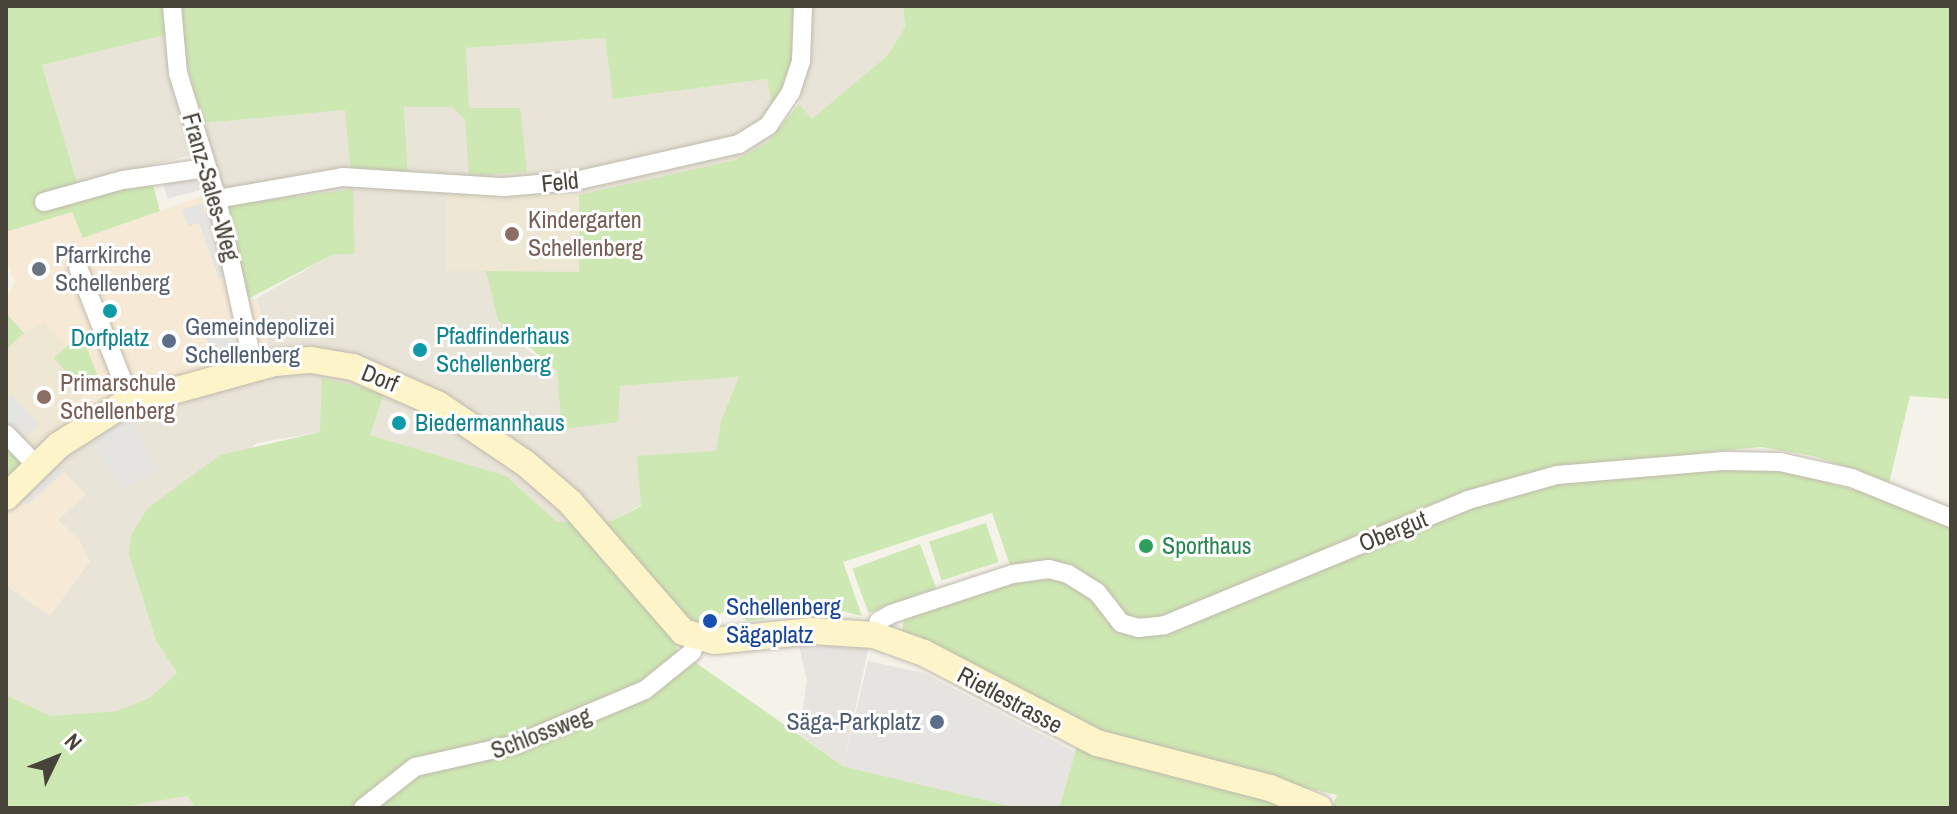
<!DOCTYPE html>
<meta charset="utf-8">
<style>
body{margin:0}
#map{position:relative;width:1957px;height:814px;overflow:hidden;background:#f5f2ea;font-family:"Archivo Narrow",sans-serif}
div>[style]{position:absolute}
[style*='--x']{left:calc(var(--x)*1px);top:calc(var(--y)*1px);width:calc(var(--w)*1px);rotate:calc(var(--a)*1deg)}
.residential>*{inset:0;background:#e8e4d8}
.commercial>*{inset:0;background:#f6ead6}
.industrial>*{inset:0;background:#e7e3de}
.education>*{inset:0;background:#ede7d4;transform-origin:0 0}
.green>*{inset:0;background:#cee8b3;transform-origin:0 0}
.parking>*{inset:0;background:#e6e4e1;transform-origin:0 0}
.roads{filter:drop-shadow(0 0 2px #c0baac) drop-shadow(0 0 2px #c0baac)}
.street>*{height:18px;margin:-9px;padding:0 9px;transform-origin:9px;border-radius:9px;background:#fff}
.secondary>*{height:26px;margin:-13px;padding:0 13px;transform-origin:13px;border-radius:13px;background:#fef4ca}
.dots>*{width:22px;height:22px;translate:-50% -50%;box-sizing:border-box;border:4px solid #fff;border-radius:50%}
span{translate:-50% -50%;white-space:nowrap;text-align:center;line-height:1.15;-webkit-text-stroke:6px #fff;paint-order:stroke}
.street-label{font-size:24px;color:#484338}
.education-label{font-size:24px;color:#785e54}
.left{translate:0 -50%;text-align:left}
.worship-label{font-size:24px;color:#5b616d}
.service-label{font-size:24px;color:#4e5e75}
.right{translate:-100% -50%;text-align:right}
.culture-label{font-size:24px;color:#0d838f}
.leisure-label{font-size:24px;color:#27864d}
.transit-label{font-size:24px;color:#164399}
.frame{position:absolute;inset:0;border:8px solid #484338;pointer-events:none}
.north{position:absolute;left:16px;top:718px;width:80px;height:80px;-webkit-text-stroke:6px #fff;paint-order:stroke;rotate:47deg;font-size:22px;font-weight:700;line-height:32px;text-align:center;color:#484338}
.north::after{content:'';display:block;margin:auto;width:28px;height:36px;background:#484338;clip-path:polygon(50% 0,100% 100%,50% 72%,0 100%)}
</style>
<div id="map">
<div class="residential">
<div style="clip-path:polygon(808px 6px,903px 6px,905px 27px,888px 55px,812px 120px,799px 104px)"></div>
<div style="clip-path:polygon(178px 32px,205px 123px,345px 110px,408px 173px,404px 107px,451px 107px,465px 119px,470px 176px,527px 171px,469px 108px,466px 48px,605px 38px,614px 99px,768px 79px,777px 132px,768px 142px,735px 160px,705px 167px,579px 272px,487px 271px,524px 347px,557px 371px,619px 386px,740px 377px,721px 421px,716px 451px,641px 505px,611px 521px,557px 522px,505px 476px,369px 435px,383px 393px,322px 378px,321px 432px,257px 443px,129px 555px,156px 641px,177px 673px,149px 698px,117px 711px,51px 716px,6px 695px,6px 585px,50px 616px,80px 541px,58px 520px,85px 494px,47px 455px,59px 445px,271px 356px,257px 298px,332px 255px,355px 253px,352px 189px,213px 207px,195px 154px,77px 184px,42px 65px)"></div>
<div style="clip-path:polygon(187px 796px,196px 808px,118px 808px)"></div>
</div>
<div class="commercial">
<div style="clip-path:polygon(208px 194px,228px 205px,246px 300px,257px 298px,271px 356px,147px 398px,48px 455px,85px 495px,58px 520px,80px 541px,90px 562px,50px 616px,6px 585px,6px 297px,15px 283px,6px 258px,6px 232px,72px 212px,84px 238px)"></div>
</div>
<div class="industrial">
<div style="clip-path:polygon(829px 640px,869px 645px,843px 766px,799px 734px,807px 681px,799px 646px)"></div>
</div>
<div class="education">
<div style="left:446px;top:194px;width:133px;height:77px"></div>
<div style="clip-path:polygon(6px 313px,24px 333px,44px 322px,66px 347px,81px 334px,99px 381px,66px 412px,81px 429px,36px 465px,6px 434px)"></div>
</div>
<div class="green">
<div style="clip-path:polygon(6px 6px,796px 6px,792px 61px,773px 109px,767px 79px,613px 99px,605px 38px,466px 48px,469px 108px,520px 108px,527px 172px,469px 176px,465px 119px,451px 107px,404px 107px,408px 174px,351px 174px,345px 110px,204px 123px,178px 32px,42px 65px,77px 183px,148px 166px,160px 211px,83px 238px,72px 212px,6px 232px)"></div>
<div style="clip-path:polygon(903px 6px,1951px 6px,1951px 399px,1910px 396px,1889px 483px,1814px 456px,1761px 447px,1700px 453px,1706px 471px,1770px 467px,1951px 516px,1951px 808px,1332px 808px,1337px 795px,1212px 767px,1075px 724px,902px 631px,905px 615px,1013px 574px,992px 513px,843px 562px,862px 616px,838px 610px,748px 621px,727px 609px,675px 648px,843px 766px,1019px 808px,196px 808px,187px 796px,118px 808px,6px 808px,6px 695px,51px 716px,117px 711px,149px 698px,177px 673px,156px 641px,129px 555px,131px 535px,148px 508px,220px 455px,320px 432px,322px 378px,384px 393px,370px 435px,506px 476px,557px 522px,611px 521px,641px 506px,637px 456px,716px 451px,721px 421px,739px 377px,620px 386px,618px 422px,562px 429px,557px 371px,498px 320px,486px 271px,579px 272px,579px 195px,735px 160px,768px 142px,799px 104px,812px 119px,888px 55px,905px 27px)"></div>
<div style="clip-path:polygon(353px 189px,355px 254px,332px 255px,246px 300px,228px 205px)"></div>
<div style="clip-path:polygon(6px 313px,24px 333px,6px 350px)"></div>
<div style="clip-path:polygon(81px 334px,97px 374px,81px 388px,54px 358px)"></div>
<div style="clip-path:polygon(6px 443px,28px 467px,6px 494px)"></div>
<div style="left:986px;top:523px;width:41px;height:60px;rotate:72deg"></div>
<div style="left:920px;top:544px;width:47px;height:72px;rotate:70deg"></div>
<div style="clip-path:polygon(1077px 745px,1219px 783px,1290px 808px,1059px 808px)"></div>
</div>
<div class="parking">
<div style="left:197px;top:170px;width:20px;height:36px;rotate:75deg"></div>
<div style="clip-path:polygon(202px 203px,205px 213px,221px 208px,233px 272px,219px 279px,199px 223px,188px 226px,182px 210px)"></div>
<div style="clip-path:polygon(231px 319px,237px 355px,215px 364px,203px 330px)"></div>
<div style="clip-path:polygon(12px 395px,39px 424px,21px 441px,6px 425px,6px 401px)"></div>
<div style="left:130px;top:418px;width:58px;height:42px;rotate:61deg"></div>
<div style="left:56px;top:463px;width:12px;height:50px;rotate:48deg"></div>
<div style="left:836px;top:641px;width:13px;height:28px;rotate:81deg"></div>
<div style="clip-path:polygon(868px 661px,924px 673px,1075px 752px,1059px 808px,1019px 808px,843px 766px)"></div>
</div>
<div class="roads">
<div class="street">
<div style="--x:172;--y:6;--w:67;--a:84.9"></div>
<div style="--x:178;--y:73;--w:132;--a:72.8"></div>
<div style="--x:217;--y:199;--w:173;--a:77.7"></div>
<div style="--x:217;--y:199;--w:128;--a:-9.9"></div>
<div style="--x:343;--y:177;--w:161;--a:3.6"></div>
<div style="--x:504;--y:187;--w:71;--a:-4.8"></div>
<div style="--x:575;--y:181;--w:168;--a:-12.7"></div>
<div style="--x:739;--y:144;--w:34;--a:-32"></div>
<div style="--x:768;--y:126;--w:41;--a:-55.9"></div>
<div style="--x:791;--y:92;--w:33;--a:-72"></div>
<div style="--x:801;--y:61;--w:55;--a:-87.9"></div>
<div style="--x:44;--y:202;--w:82;--a:-15.6"></div>
<div style="--x:123;--y:180;--w:84;--a:-8.2"></div>
<div style="--x:78;--y:267;--w:123;--a:68.6"></div>
<div style="--x:6;--y:434;--w:43;--a:45.9"></div>
<div style="--x:874;--y:635;--w:15;--a:-70"></div>
<div style="--x:879;--y:621;--w:14;--a:-30"></div>
<div style="--x:891;--y:614;--w:128;--a:-18.2"></div>
<div style="--x:1013;--y:574;--w:36;--a:-8"></div>
<div style="--x:1049;--y:569;--w:20;--a:15"></div>
<div style="--x:1068;--y:574;--w:34;--a:32"></div>
<div style="--x:1097;--y:592;--w:39;--a:52"></div>
<div style="--x:1121;--y:623;--w:18;--a:16"></div>
<div style="--x:1138;--y:628;--w:27;--a:-6"></div>
<div style="--x:1165;--y:625;--w:328;--a:-22.4"></div>
<div style="--x:1468;--y:500;--w:92;--a:-15.7"></div>
<div style="--x:1557;--y:475;--w:169;--a:-4.8"></div>
<div style="--x:1725;--y:461;--w:55;--a:1"></div>
<div style="--x:1780;--y:462;--w:74;--a:12.5"></div>
<div style="--x:1852;--y:478;--w:107;--a:22"></div>
<div style="--x:363;--y:808;--w:66;--a:-38.3"></div>
<div style="--x:415;--y:767;--w:105;--a:-12.7"></div>
<div style="--x:517;--y:744;--w:139;--a:-22.9"></div>
<div style="--x:645;--y:690;--w:60;--a:-39"></div>
<div style="--x:692;--y:652;--w:15;--a:-70"></div>
</div>
<div class="secondary">
<div style="--x:6;--y:497;--w:74;--a:-44.5"></div>
<div style="--x:59;--y:445;--w:75;--a:-32.4"></div>
<div style="--x:122;--y:405;--w:159;--a:-15.4"></div>
<div style="--x:275;--y:363;--w:36;--a:-5"></div>
<div style="--x:311;--y:360;--w:43;--a:9.5"></div>
<div style="--x:353;--y:367;--w:94;--a:23.8"></div>
<div style="--x:439;--y:405;--w:104;--a:34"></div>
<div style="--x:525;--y:463;--w:60;--a:40.9"></div>
<div style="--x:570;--y:502;--w:172;--a:49"></div>
<div style="--x:683;--y:632;--w:32;--a:16"></div>
<div style="--x:714;--y:641;--w:99;--a:-5.8"></div>
<div style="--x:812;--y:631;--w:62;--a:3.7"></div>
<div style="--x:874;--y:635;--w:53;--a:19.8"></div>
<div style="--x:924;--y:653;--w:195;--a:27.5"></div>
<div style="--x:1097;--y:743;--w:179;--a:14.6"></div>
<div style="--x:1270;--y:788;--w:53;--a:22.2"></div>
</div>
</div>
<div class="dots">
<div style="left:512px;top:234px;background:#8d6e63"></div>
<div style="left:39px;top:269px;background:#6b7280"></div>
<div style="left:110px;top:311px;background:#0f9aa8"></div>
<div style="left:169px;top:341px;background:#5c6f8a"></div>
<div style="left:420px;top:350px;background:#0f9aa8"></div>
<div style="left:44px;top:397px;background:#8d6e63"></div>
<div style="left:399px;top:423px;background:#0f9aa8"></div>
<div style="left:1146px;top:546px;background:#2e9e5b"></div>
<div style="left:710px;top:621px;background:#1a4fb4"></div>
<div style="left:937px;top:722px;background:#5c6f8a"></div>
</div>
<div class="street-label">
<span style="left:560px;top:182px;rotate:-6deg">Feld</span>
<span style="left:211px;top:187px;rotate:74deg">Franz-Sales-Weg</span>
<span style="left:380px;top:378px;rotate:22deg">Dorf</span>
<span style="left:1393px;top:531px;rotate:-22deg">Obergut</span>
<span style="left:1010px;top:700px;rotate:28deg">Rietlestrasse</span>
<span style="left:541px;top:733px;rotate:-21deg">Schlossweg</span>
</div>
<div class="education-label">
<span class="left" style="left:528px;top:234px">Kindergarten<br>Schellenberg</span>
<span class="left" style="left:60px;top:397px">Primarschule<br>Schellenberg</span>
</div>
<div class="worship-label">
<span class="left" style="left:55px;top:269px">Pfarrkirche<br>Schellenberg</span>
</div>
<div class="service-label">
<span class="left" style="left:185px;top:341px">Gemeindepolizei<br>Schellenberg</span>
<span class="right" style="left:921px;top:722px">Säga-Parkplatz</span>
</div>
<div class="culture-label">
<span class="left" style="left:436px;top:350px">Pfadfinderhaus<br>Schellenberg</span>
<span style="left:110px;top:338px">Dorfplatz</span>
<span class="left" style="left:415px;top:423px">Biedermannhaus</span>
</div>
<div class="leisure-label">
<span class="left" style="left:1162px;top:546px">Sporthaus</span>
</div>
<div class="transit-label">
<span class="left" style="left:726px;top:621px">Schellenberg<br>Sägaplatz</span>
</div>
<div class="frame"></div>
<div class="north">N</div>
</div>
